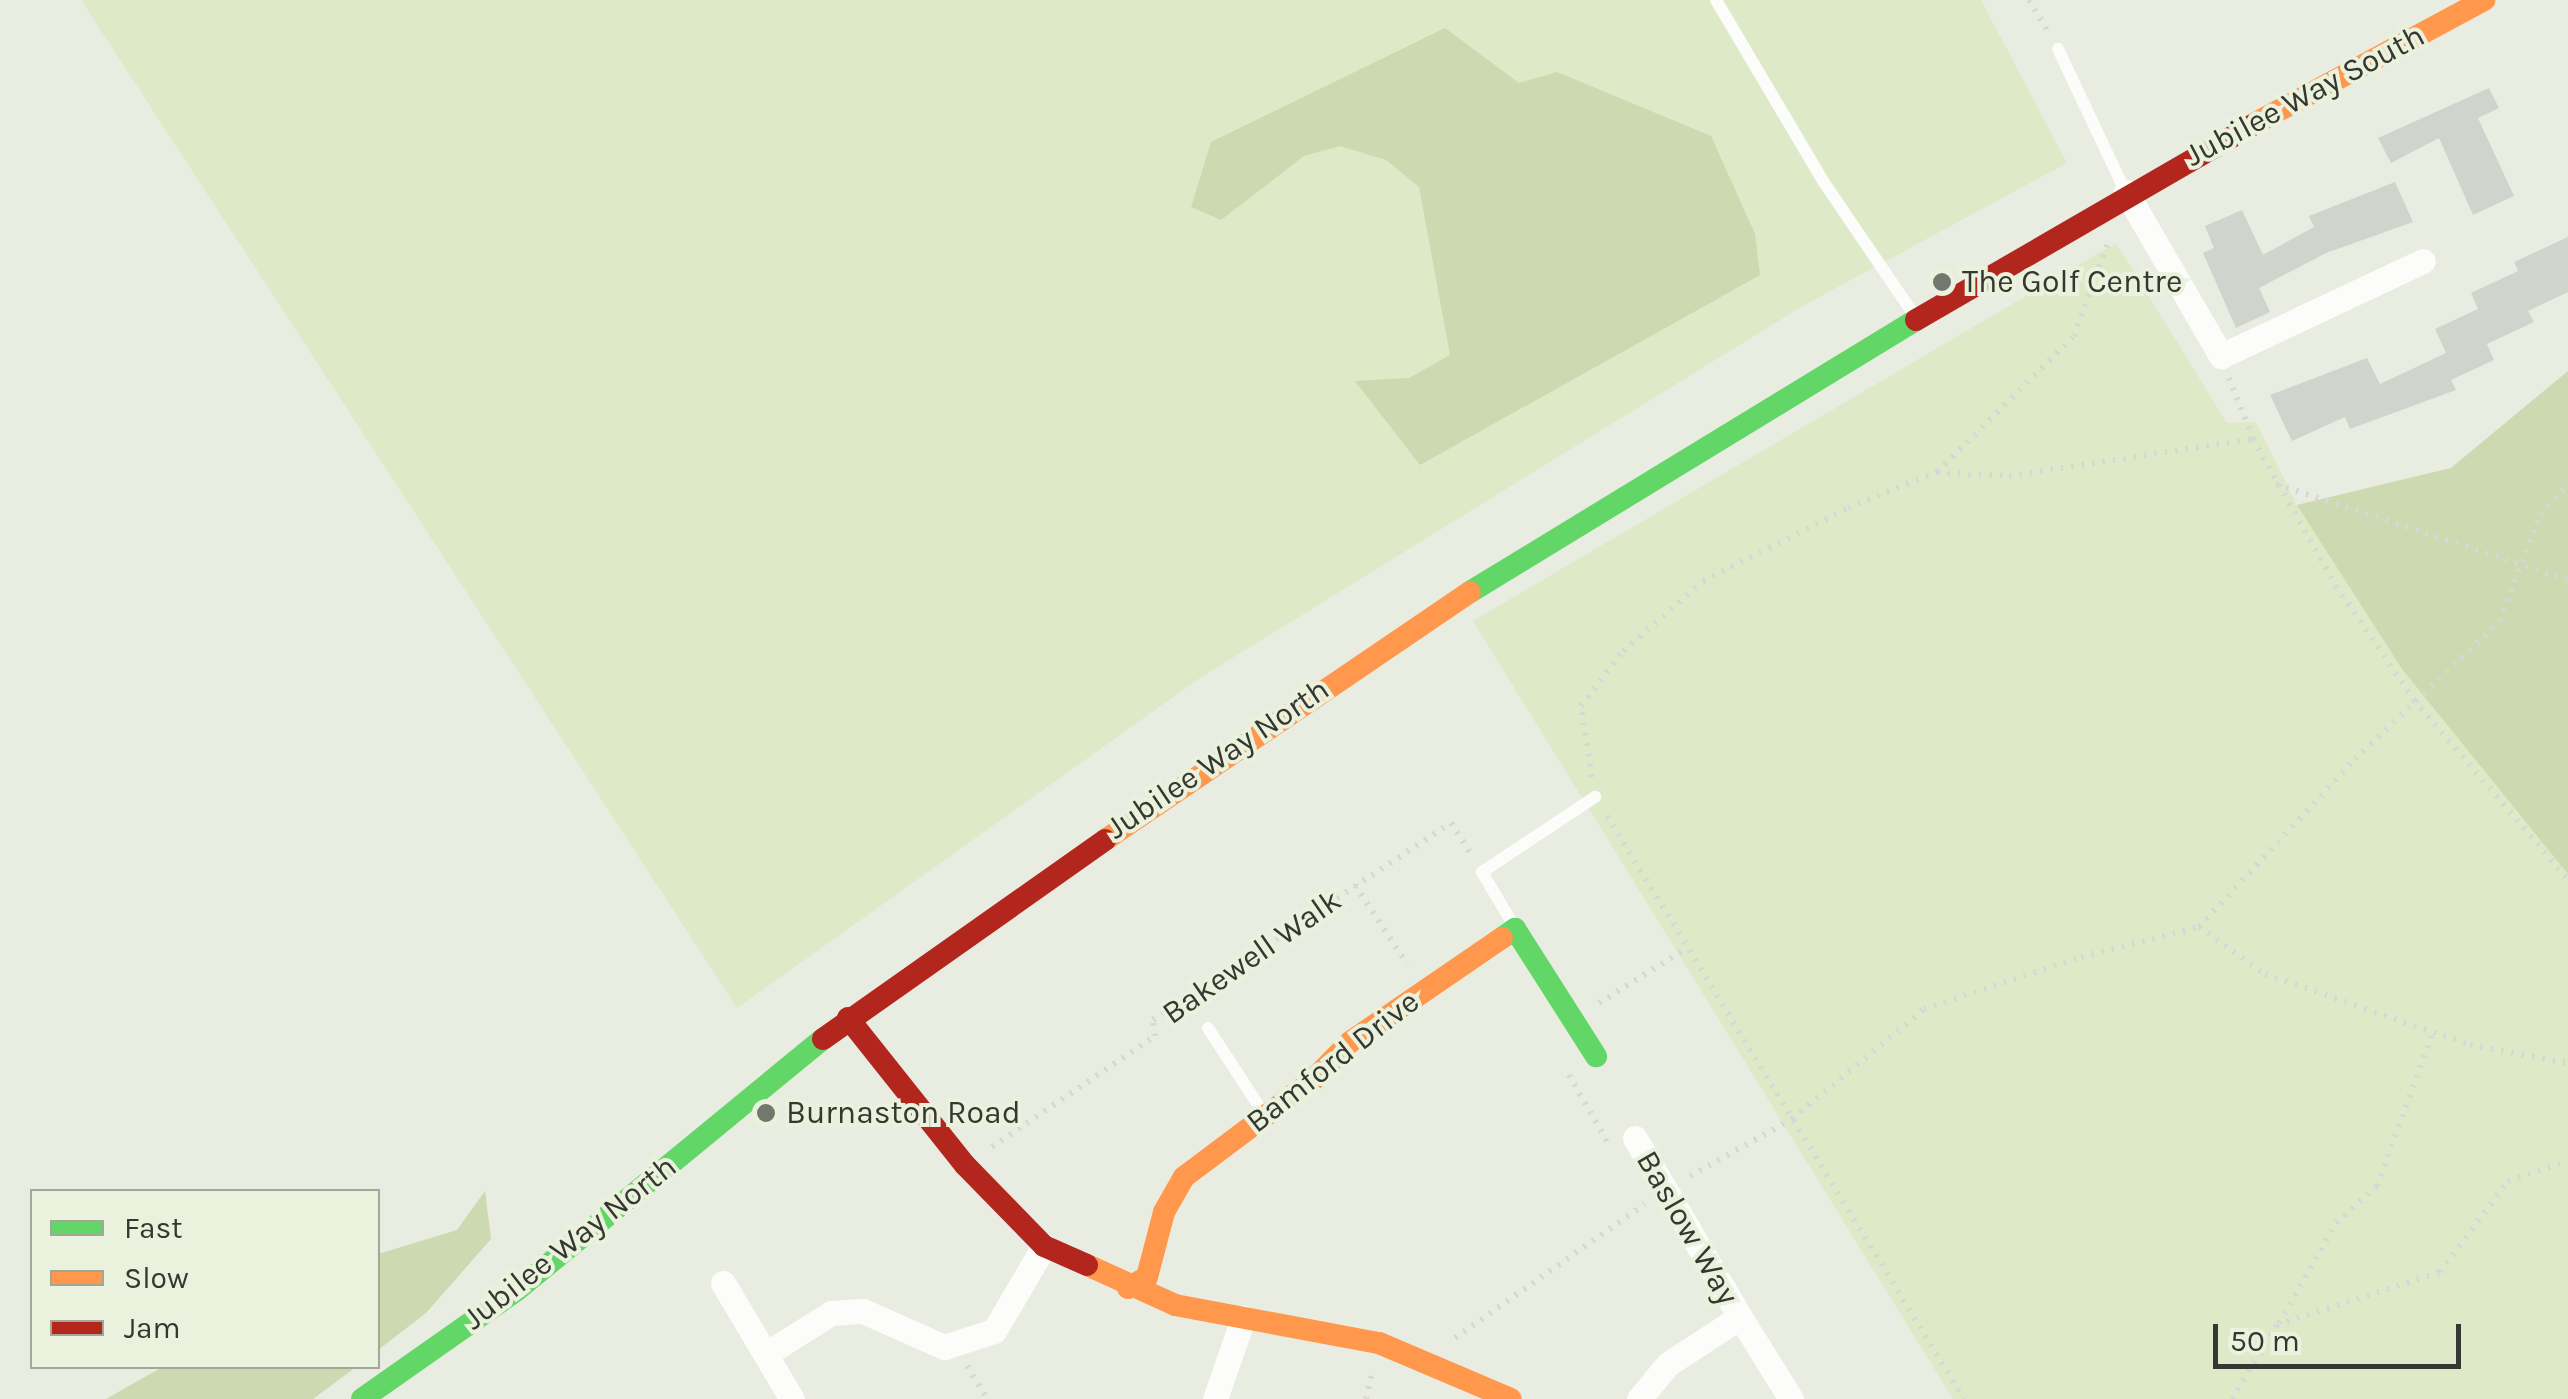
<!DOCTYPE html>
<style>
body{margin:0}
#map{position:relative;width:2568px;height:1399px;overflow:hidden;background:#e9ece1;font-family:Karla,sans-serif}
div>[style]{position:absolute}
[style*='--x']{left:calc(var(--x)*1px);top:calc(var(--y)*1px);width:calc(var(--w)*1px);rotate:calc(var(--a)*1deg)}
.green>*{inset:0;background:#dee9c8}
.forest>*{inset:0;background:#ccd9b1}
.building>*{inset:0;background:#d1d4cc}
.path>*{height:6px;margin-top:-3px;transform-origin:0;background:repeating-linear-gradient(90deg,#d7d8d5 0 2.5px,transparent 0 10.5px)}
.lane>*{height:12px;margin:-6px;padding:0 6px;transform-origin:6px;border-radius:6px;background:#fcfcfa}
.street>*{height:25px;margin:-12.5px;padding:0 12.5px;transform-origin:12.5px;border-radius:12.5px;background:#fcfcfa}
.fast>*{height:22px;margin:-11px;padding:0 11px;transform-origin:11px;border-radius:11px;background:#63d668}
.slow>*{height:22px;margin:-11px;padding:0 11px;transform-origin:11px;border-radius:11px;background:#ff974d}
.jam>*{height:22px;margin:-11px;padding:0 11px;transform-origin:11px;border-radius:11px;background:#b3261e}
.dots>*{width:28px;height:28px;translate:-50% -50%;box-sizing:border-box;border:5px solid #eaf1dc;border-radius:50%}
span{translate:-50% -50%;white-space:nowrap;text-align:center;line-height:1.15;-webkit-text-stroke:8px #eaf1dc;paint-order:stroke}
.street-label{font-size:32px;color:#353830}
.poi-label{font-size:32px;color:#353830}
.left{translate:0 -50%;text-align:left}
.legend{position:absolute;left:30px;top:1189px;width:350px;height:180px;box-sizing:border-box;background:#eaf1dc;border:2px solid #a2a797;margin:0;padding:12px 18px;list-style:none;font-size:30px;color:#353830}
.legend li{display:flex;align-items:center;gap:20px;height:50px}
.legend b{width:50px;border:2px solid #a2a797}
.scale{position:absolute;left:2213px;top:1324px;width:248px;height:45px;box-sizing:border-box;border:5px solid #353830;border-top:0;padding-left:12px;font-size:30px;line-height:35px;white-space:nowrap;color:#353830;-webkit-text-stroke:8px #eaf1dc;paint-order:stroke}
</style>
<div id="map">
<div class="green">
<div style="clip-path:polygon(81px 0,1981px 0,2067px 163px,1801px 307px,1200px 678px,737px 1008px)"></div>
<div style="clip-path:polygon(2116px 243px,2227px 423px,2256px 422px,2297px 505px,2451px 468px,2568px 371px,2568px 1399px,1953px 1399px,1473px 621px)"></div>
</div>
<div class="forest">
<div style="clip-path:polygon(1445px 28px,1519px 83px,1557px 72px,1711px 136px,1755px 234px,1760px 275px,1420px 465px,1355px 381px,1409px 378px,1450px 355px,1419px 187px,1386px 160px,1340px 146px,1304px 156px,1221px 220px,1191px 207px,1211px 142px)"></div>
<div style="clip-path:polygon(2568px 371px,2568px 874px,2402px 669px,2297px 505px,2451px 468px)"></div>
<div style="clip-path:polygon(485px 1191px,491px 1239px,426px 1313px,378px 1350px,378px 1254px,457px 1230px)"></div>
<div style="clip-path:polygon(164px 1366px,356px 1366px,356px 1367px,313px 1399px,106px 1399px)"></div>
</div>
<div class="building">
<div style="clip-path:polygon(2489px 88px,2499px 108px,2478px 118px,2514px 196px,2473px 215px,2439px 138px,2391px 163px,2378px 138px)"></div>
<div style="clip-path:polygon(2395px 182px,2413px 222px,2326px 253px,2259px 288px,2270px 312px,2236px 328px,2203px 253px,2214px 248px,2205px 226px,2242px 210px,2263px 255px,2314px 227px,2309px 216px)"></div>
<div style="clip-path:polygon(2568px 237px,2568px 292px,2528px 311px,2534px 322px,2487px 344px,2494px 360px,2451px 380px,2456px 390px,2350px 429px,2345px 417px,2292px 441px,2270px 395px,2367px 358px,2380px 384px,2446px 353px,2435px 329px,2478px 309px,2471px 293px,2518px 271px,2514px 262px)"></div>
</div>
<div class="path">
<div style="--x:2029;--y:0;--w:39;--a:59"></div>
<div style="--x:2229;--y:378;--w:66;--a:68.5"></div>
<div style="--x:2253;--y:439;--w:169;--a:60.5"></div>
<div style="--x:2336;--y:586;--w:138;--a:55.6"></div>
<div style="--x:2414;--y:700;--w:236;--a:49.3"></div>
<div style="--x:1937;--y:472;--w:193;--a:-44.8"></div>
<div style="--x:2074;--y:336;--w:97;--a:-70.1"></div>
<div style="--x:2276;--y:484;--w:307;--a:18.2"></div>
<div style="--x:1592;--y:777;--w:72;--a:-98.8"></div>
<div style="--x:1581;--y:706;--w:69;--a:-52.6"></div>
<div style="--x:1623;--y:651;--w:106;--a:-41.2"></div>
<div style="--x:1703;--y:581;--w:162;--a:-26.7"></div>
<div style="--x:1848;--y:508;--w:96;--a:-22"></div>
<div style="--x:1937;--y:472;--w:72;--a:3.2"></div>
<div style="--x:2009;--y:476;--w:247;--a:-8.6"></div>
<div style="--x:1607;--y:816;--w:684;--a:58.52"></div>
<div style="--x:1355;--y:885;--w:95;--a:56.6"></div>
<div style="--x:2199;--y:927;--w:81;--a:35.5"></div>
<div style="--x:2265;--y:974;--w:217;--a:19.1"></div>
<div style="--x:2470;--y:1045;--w:100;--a:10.4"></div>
<div style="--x:1599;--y:1003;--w:104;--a:-32"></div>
<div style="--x:1569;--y:1075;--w:78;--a:60.2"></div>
<div style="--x:992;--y:1147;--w:197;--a:-34.3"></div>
<div style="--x:1155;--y:1036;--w:16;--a:-97"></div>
<div style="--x:1153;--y:1020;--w:357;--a:-33.5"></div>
<div style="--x:1451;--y:823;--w:37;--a:57"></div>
<div style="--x:1690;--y:1176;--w:117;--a:-29.2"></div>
<div style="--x:1792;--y:1119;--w:172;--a:-39.8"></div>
<div style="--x:1924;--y:1009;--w:165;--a:-18.3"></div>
<div style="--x:2081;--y:957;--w:122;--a:-14.3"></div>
<div style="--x:2199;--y:927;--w:229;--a:-47.1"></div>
<div style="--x:2355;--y:759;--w:200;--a:-43.6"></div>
<div style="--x:2500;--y:621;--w:114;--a:-69.5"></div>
<div style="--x:2540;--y:514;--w:40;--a:-46"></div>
<div style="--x:2279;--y:1323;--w:115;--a:-60.3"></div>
<div style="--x:2336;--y:1223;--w:55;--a:-42.1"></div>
<div style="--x:2377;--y:1186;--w:164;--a:-70"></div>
<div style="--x:1455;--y:1338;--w:232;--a:-35.2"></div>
<div style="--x:967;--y:1366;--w:39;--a:58"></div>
<div style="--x:1366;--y:1399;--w:27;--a:-77"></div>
<div style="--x:2232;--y:1399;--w:87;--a:-58.7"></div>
<div style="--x:2277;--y:1325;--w:171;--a:-18"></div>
<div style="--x:2440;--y:1272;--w:114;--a:-53.2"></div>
<div style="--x:2508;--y:1181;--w:63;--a:-18.4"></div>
</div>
<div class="lane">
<div style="--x:1716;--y:0;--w:210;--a:59.4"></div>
<div style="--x:1823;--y:181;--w:162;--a:55.8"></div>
<div style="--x:2058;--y:49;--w:157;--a:64.7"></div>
<div style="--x:1514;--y:926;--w:63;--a:-120.7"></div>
<div style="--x:1482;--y:872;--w:136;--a:-33.6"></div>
<div style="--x:1208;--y:1028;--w:103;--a:56.9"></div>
</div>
<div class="street">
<div style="--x:2126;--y:192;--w:190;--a:59.9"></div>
<div style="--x:2221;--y:356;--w:223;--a:-25.2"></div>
<div style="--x:1635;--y:1138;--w:208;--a:59.6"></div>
<div style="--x:723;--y:1283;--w:135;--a:59.3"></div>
<div style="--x:766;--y:1354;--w:77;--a:-32.2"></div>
<div style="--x:831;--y:1313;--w:32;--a:-4"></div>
<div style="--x:863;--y:1311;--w:89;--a:24"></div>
<div style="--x:944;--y:1347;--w:52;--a:-17.7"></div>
<div style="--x:994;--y:1331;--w:99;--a:-59.5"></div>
<div style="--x:1215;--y:1399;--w:86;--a:-70.9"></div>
<div style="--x:1639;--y:1399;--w:45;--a:-50.4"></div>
<div style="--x:1668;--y:1364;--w:86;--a:-33.1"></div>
<div style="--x:1740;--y:1317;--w:97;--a:58.1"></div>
</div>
<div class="fast">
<div style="--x:1470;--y:592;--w:522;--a:-31.38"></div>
<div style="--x:1502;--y:938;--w:16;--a:-35"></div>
<div style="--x:1515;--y:929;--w:151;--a:57.5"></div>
<div style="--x:362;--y:1399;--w:189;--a:-35.1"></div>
<div style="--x:517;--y:1290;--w:396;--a:-39.4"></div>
</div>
<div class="slow">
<div style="--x:2252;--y:125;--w:264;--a:-28.3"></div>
<div style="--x:1105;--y:840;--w:441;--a:-34.2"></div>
<div style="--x:1087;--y:1265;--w:97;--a:24.4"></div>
<div style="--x:1175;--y:1305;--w:208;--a:10.6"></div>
<div style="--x:1379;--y:1343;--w:143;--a:23"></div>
<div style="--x:1128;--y:1288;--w:22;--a:-30"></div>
<div style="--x:1147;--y:1277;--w:67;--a:-75.3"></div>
<div style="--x:1164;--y:1212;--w:40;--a:-60.3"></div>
<div style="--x:1184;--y:1177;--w:160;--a:-36.9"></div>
<div style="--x:1312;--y:1081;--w:54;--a:-45.7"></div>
<div style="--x:1350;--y:1042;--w:184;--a:-34.4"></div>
</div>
<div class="jam">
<div style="--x:1916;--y:320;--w:388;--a:-30.1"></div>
<div style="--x:848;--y:1018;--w:188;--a:51.5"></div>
<div style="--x:965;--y:1165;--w:113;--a:45.7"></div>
<div style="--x:1044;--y:1246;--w:47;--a:23.8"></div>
<div style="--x:823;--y:1039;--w:345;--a:-35.2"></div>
</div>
<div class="dots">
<div style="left:1942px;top:282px;background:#74776e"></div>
<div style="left:766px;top:1113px;background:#74776e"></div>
</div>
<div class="street-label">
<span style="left:2305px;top:96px;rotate:-28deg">Jubilee Way South</span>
<span style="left:1218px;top:759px;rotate:-34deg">Jubilee Way North</span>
<span style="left:1252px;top:957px;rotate:-35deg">Bakewell Walk</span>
<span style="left:1333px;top:1062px;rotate:-38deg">Bamford Drive</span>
<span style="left:1687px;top:1228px;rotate:60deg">Baslow Way</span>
<span style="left:570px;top:1243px;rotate:-38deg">Jubilee Way North</span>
</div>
<div class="poi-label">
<span class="left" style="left:1962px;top:282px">The Golf Centre</span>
<span class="left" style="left:786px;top:1113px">Burnaston Road</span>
</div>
<ul class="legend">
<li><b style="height:12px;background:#63d668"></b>Fast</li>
<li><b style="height:12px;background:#ff974d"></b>Slow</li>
<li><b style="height:12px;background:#b3261e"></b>Jam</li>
</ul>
<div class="scale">50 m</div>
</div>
